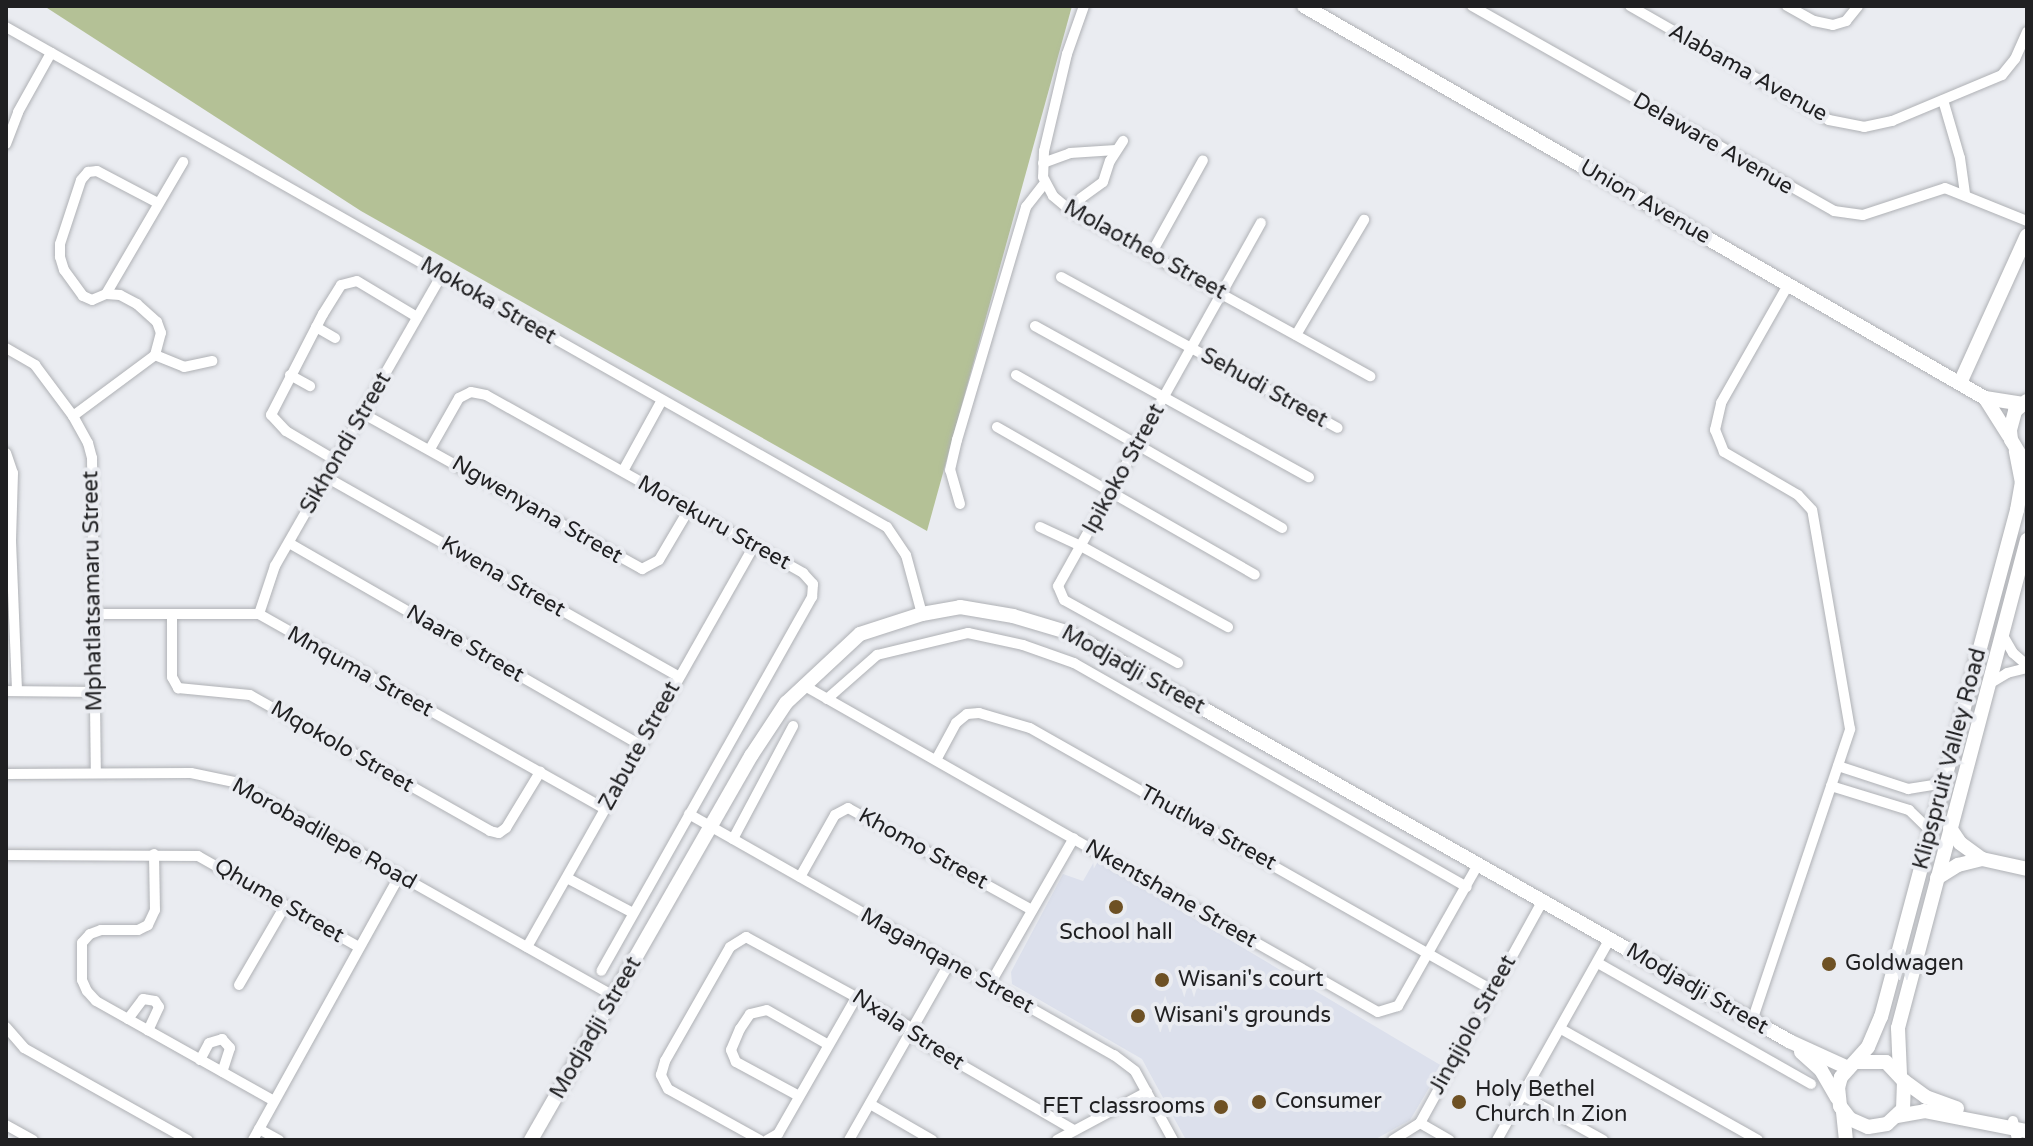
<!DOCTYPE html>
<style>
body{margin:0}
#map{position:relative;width:2033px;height:1146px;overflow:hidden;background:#eaecf1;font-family:"Varela Round",sans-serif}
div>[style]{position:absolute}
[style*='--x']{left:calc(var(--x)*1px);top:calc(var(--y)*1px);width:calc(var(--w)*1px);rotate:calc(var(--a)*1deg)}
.built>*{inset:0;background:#dce0ec}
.green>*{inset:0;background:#b4c196}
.roads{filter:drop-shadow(0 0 2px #afb1b5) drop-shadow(0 0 2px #afb1b5)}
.street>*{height:10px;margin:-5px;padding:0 5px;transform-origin:5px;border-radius:5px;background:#fff}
.secondary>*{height:14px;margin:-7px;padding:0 7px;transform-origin:7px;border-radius:7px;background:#fff}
.dots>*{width:22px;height:22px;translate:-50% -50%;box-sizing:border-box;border:4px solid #eaecf1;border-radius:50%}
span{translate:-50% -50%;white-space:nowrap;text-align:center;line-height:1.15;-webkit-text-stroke:8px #eaecf1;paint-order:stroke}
.street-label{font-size:22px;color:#202022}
.poi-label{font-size:22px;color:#202022}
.left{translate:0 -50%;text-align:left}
.right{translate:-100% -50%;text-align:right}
.frame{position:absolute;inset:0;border:8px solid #202022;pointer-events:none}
</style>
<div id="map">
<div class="built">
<div style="clip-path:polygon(1095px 860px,1442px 1066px,1410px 1120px,1374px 1140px,1186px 1140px,1142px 1059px,1012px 984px,1011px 972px,1063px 874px,1083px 881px)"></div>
</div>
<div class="green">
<div style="clip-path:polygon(44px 6px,1072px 6px,927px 531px,361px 211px)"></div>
</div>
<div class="roads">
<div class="street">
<div style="--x:1084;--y:6;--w:51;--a:109.5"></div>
<div style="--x:1067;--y:54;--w:100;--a:103.3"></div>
<div style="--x:1044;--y:151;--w:26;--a:92"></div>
<div style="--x:1043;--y:177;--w:21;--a:62"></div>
<div style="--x:1053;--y:196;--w:23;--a:40"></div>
<div style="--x:1071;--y:211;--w:342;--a:28.9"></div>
<div style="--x:1472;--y:6;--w:416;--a:29.5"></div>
<div style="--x:1834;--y:211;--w:29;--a:8"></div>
<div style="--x:1863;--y:215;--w:86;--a:-18.2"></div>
<div style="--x:1945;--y:188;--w:88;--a:21.9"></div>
<div style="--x:1630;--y:6;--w:229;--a:29.8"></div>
<div style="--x:1829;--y:120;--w:36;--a:11"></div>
<div style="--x:1864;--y:127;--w:29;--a:-12"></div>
<div style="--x:1892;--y:121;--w:119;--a:-22.7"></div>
<div style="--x:2002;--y:75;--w:21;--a:-51"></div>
<div style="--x:2015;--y:59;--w:30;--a:-66"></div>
<div style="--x:1787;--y:6;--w:31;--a:29"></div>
<div style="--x:1814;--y:21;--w:19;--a:12"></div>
<div style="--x:1833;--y:25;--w:14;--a:-17"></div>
<div style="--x:1846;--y:21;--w:19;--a:-51"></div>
<div style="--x:6;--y:27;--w:1013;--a:29.58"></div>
<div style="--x:887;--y:527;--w:34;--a:56"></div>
<div style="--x:906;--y:555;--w:61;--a:74.8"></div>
<div style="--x:1943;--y:100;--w:60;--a:73.7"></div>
<div style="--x:1960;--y:158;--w:37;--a:82"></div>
<div style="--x:6;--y:144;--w:34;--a:-69"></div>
<div style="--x:18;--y:112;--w:68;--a:-60.8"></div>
<div style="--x:1043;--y:163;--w:29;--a:-20"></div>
<div style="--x:1070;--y:153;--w:46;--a:-3.7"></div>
<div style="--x:1071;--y:211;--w:16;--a:-52"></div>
<div style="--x:1081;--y:198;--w:27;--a:-36"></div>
<div style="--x:1103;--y:182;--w:22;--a:-72"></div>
<div style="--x:1110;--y:161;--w:24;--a:-57"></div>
<div style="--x:1151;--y:254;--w:107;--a:-61"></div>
<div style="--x:1061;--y:277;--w:315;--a:28.6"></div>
<div style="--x:106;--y:294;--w:15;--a:157"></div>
<div style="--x:92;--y:300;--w:10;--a:-156"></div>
<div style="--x:83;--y:296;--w:32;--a:-126"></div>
<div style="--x:64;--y:270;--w:14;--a:-107"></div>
<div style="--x:60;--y:257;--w:13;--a:-90"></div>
<div style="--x:60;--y:244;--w:67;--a:-71.8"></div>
<div style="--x:81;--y:180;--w:11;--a:-49"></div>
<div style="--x:88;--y:172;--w:9;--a:-6"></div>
<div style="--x:97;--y:171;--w:69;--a:27.7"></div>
<div style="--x:1035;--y:326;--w:313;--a:28.9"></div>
<div style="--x:316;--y:327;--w:22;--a:30"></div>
<div style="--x:1296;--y:335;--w:134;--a:-59.4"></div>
<div style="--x:6;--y:348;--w:34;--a:30"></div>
<div style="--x:35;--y:365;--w:64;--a:53.3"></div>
<div style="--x:73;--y:416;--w:31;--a:61"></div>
<div style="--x:88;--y:443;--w:16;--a:75"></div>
<div style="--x:92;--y:458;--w:315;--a:89.3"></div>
<div style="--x:155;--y:355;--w:31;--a:22"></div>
<div style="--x:184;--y:367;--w:29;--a:-12"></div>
<div style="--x:290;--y:375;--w:23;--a:29"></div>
<div style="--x:1016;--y:375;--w:307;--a:29.9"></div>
<div style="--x:362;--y:413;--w:321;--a:29.1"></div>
<div style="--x:642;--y:569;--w:19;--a:-28"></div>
<div style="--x:659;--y:560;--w:59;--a:-59.5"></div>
<div style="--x:73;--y:416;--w:102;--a:-36.6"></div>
<div style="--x:155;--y:355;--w:23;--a:-75"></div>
<div style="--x:161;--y:333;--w:12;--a:-110"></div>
<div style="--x:157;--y:322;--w:27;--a:-138"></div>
<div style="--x:137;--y:304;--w:19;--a:-152"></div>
<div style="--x:120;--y:295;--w:14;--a:-176"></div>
<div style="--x:106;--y:294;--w:153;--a:-59.7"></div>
<div style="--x:997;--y:427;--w:297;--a:29.8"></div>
<div style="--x:430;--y:449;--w:59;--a:-60.4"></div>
<div style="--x:459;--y:398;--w:13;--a:-27"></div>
<div style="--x:471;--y:392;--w:15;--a:11"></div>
<div style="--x:486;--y:395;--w:364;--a:29.3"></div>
<div style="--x:803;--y:573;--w:15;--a:48"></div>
<div style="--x:813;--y:584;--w:13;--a:94"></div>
<div style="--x:812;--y:597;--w:429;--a:119.4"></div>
<div style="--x:6;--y:453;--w:21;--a:71"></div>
<div style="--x:13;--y:473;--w:68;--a:91.7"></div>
<div style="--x:11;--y:541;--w:150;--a:87.7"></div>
<div style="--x:335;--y:460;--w:57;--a:-149.4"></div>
<div style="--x:286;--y:431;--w:22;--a:-133"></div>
<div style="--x:271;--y:415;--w:114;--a:-62.8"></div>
<div style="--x:323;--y:314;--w:34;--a:-58"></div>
<div style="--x:341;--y:285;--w:16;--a:-14"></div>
<div style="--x:357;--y:281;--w:70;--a:31"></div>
<div style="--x:623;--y:471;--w:81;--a:-61.2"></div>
<div style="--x:326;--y:477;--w:406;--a:29.5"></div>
<div style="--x:960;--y:504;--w:35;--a:-106"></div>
<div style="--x:950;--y:470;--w:31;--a:-77"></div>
<div style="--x:957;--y:440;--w:243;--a:-73.5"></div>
<div style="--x:1026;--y:207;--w:31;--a:-52"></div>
<div style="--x:1040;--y:527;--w:45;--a:24.9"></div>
<div style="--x:1081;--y:546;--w:168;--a:28.9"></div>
<div style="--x:289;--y:543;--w:405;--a:29.9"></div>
<div style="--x:95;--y:614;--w:164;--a:0"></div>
<div style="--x:259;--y:614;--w:397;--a:29.4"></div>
<div style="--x:259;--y:614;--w:51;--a:-71.6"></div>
<div style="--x:275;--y:566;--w:336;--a:-60.2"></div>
<div style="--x:172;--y:616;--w:61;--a:90"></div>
<div style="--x:172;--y:677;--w:13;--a:61"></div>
<div style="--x:178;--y:688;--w:72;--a:5.6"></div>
<div style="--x:250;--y:695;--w:276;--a:29.5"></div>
<div style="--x:490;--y:831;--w:9;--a:13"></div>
<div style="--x:499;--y:833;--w:9;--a:-36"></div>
<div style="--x:506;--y:828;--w:66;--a:-58.7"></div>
<div style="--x:2002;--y:634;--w:22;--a:60"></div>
<div style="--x:2013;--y:653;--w:18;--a:41"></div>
<div style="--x:1178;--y:663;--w:130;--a:-151.1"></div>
<div style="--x:1064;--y:600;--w:15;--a:-113"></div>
<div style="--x:1058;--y:586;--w:416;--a:-60.8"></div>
<div style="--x:1989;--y:684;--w:21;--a:-31"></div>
<div style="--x:2007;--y:673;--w:21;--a:-14"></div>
<div style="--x:803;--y:685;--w:661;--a:29.63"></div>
<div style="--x:1378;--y:1012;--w:21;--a:-17"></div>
<div style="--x:1398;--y:1006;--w:164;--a:-60.5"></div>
<div style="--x:6;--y:691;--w:89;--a:0.6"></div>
<div style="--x:827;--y:699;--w:67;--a:-41.3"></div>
<div style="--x:877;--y:655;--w:94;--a:-13.6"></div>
<div style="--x:968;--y:633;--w:56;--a:12.3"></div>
<div style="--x:1023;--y:645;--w:54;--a:19.4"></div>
<div style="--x:1074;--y:663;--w:452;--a:29.7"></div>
<div style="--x:936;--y:760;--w:42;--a:-61.6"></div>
<div style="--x:956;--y:723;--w:14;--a:-39"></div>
<div style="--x:967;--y:714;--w:12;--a:-5"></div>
<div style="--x:979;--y:713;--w:53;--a:16.4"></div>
<div style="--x:1030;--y:728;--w:531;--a:29.56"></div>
<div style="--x:1838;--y:766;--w:74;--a:18.2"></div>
<div style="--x:1908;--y:789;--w:26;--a:-9"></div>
<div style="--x:1934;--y:785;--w:18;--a:-43"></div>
<div style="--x:6;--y:774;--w:185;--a:-0.3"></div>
<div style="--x:191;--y:773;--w:44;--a:11.8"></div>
<div style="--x:234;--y:782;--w:436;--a:29.4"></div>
<div style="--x:1831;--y:786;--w:82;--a:17.1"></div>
<div style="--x:1909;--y:810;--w:30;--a:44"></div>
<div style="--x:689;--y:814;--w:489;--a:29.6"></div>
<div style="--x:1114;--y:1055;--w:26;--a:37"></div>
<div style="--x:1135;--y:1071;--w:79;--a:61.2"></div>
<div style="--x:733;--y:839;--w:128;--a:-62"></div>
<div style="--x:154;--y:854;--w:56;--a:89"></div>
<div style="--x:155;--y:910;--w:17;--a:115"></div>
<div style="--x:148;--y:925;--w:11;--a:153"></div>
<div style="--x:138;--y:930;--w:37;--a:180"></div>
<div style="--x:101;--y:930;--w:12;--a:160"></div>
<div style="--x:90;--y:934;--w:12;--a:132"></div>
<div style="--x:82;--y:943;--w:37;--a:90"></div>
<div style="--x:82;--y:980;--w:12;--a:66"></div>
<div style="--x:87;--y:991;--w:13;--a:48"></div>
<div style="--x:96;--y:1001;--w:204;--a:29.3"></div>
<div style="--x:6;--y:855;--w:192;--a:0.3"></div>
<div style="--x:198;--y:856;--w:185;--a:29.5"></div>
<div style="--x:800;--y:877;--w:71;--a:-60.6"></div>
<div style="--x:835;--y:815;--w:15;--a:-28"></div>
<div style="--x:848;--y:808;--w:210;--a:29"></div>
<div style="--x:567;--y:878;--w:75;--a:27.9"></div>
<div style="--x:527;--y:947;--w:461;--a:-60.5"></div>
<div style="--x:1598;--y:963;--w:245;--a:29.6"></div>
<div style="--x:990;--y:984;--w:168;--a:-60.1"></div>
<div style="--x:239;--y:985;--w:91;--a:-59.8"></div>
<div style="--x:128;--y:1019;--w:25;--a:-53"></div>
<div style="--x:143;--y:999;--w:12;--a:9"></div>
<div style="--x:155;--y:1001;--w:7;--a:56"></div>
<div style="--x:159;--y:1007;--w:26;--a:115"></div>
<div style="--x:1752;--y:1021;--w:308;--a:-71.4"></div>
<div style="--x:1850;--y:729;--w:222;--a:-99.8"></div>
<div style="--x:1812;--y:510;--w:21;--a:-133"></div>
<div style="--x:1798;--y:495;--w:86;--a:-149.8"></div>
<div style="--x:1724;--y:452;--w:24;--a:-112"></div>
<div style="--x:1715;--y:430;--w:28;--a:-77"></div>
<div style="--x:1721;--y:403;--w:136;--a:-60.4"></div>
<div style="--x:6;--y:1027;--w:28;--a:49"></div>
<div style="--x:24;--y:1048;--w:188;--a:29.3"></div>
<div style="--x:1561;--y:1029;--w:226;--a:29.4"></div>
<div style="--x:200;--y:1060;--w:19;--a:-62"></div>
<div style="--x:209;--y:1043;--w:14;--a:-17"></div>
<div style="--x:222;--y:1039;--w:12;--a:48"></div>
<div style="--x:230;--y:1048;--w:25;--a:108"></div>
<div style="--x:1522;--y:1095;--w:93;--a:29.1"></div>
<div style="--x:799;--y:1096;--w:72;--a:-151.6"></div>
<div style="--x:736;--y:1062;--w:13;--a:-113"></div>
<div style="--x:731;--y:1050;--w:23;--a:-67"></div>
<div style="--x:740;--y:1029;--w:18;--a:-56"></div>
<div style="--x:750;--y:1014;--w:17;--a:-13"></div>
<div style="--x:767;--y:1010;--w:69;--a:29.5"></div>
<div style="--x:870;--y:1104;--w:72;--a:30.1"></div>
<div style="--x:2013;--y:1121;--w:19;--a:78"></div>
<div style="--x:1420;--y:1123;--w:34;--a:30"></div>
<div style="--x:6;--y:1125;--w:31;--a:29"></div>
<div style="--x:259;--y:1129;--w:23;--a:29"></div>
<div style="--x:253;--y:1140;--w:303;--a:-61"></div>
<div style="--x:760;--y:1140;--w:105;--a:-151"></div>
<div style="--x:668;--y:1089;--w:16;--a:-117"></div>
<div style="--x:661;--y:1075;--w:15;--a:-74"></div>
<div style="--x:665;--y:1061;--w:131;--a:-60.3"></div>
<div style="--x:730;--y:947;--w:19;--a:-32"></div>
<div style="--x:746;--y:937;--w:175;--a:28.6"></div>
<div style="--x:900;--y:1021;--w:15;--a:32"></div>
<div style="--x:913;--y:1029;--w:16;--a:55"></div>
<div style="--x:922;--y:1042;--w:176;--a:30.1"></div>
<div style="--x:767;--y:1140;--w:13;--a:-29"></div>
<div style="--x:778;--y:1134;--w:159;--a:-60.2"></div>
<div style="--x:849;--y:1140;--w:205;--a:-60.4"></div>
<div style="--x:1057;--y:1140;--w:102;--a:-28.1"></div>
<div style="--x:1393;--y:1140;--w:32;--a:-32"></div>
<div style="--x:1420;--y:1123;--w:255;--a:-61.1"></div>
<div style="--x:1497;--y:1140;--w:231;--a:-60.7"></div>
</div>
<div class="secondary">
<div style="--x:1304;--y:6;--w:786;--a:29.93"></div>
<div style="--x:1985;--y:398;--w:37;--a:9"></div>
<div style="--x:1960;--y:383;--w:162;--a:-65.6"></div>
<div style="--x:1985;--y:398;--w:45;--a:57.7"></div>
<div style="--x:2022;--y:458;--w:21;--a:-121"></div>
<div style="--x:2011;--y:440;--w:10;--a:-96"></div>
<div style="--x:2010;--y:430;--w:20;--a:-75"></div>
<div style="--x:2015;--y:411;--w:16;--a:-40"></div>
<div style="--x:1950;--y:828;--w:18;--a:56"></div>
<div style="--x:1960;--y:843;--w:27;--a:36"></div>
<div style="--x:1982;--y:859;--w:46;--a:12.5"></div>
<div style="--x:1937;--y:878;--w:25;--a:-32"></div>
<div style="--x:1958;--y:865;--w:25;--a:-14"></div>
<div style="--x:1801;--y:1052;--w:27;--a:42"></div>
<div style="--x:1821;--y:1070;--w:32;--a:60"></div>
<div style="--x:1857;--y:1062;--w:29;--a:0"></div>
<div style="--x:1886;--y:1062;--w:26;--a:47"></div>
<div style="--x:1904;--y:1081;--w:28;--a:92"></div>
<div style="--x:1903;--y:1109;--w:22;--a:137"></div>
<div style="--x:1887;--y:1124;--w:19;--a:171"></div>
<div style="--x:1868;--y:1127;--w:20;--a:-156"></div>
<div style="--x:1850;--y:1119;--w:16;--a:-128"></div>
<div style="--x:1840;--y:1106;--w:18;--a:-96"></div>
<div style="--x:1838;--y:1088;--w:11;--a:-75"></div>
<div style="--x:1841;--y:1077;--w:40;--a:-48"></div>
<div style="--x:1868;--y:1047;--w:33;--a:-67"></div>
<div style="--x:1881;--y:1017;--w:525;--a:-74.98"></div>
<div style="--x:2017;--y:510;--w:27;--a:-80"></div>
<div style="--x:2022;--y:483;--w:33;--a:-101"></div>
<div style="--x:1900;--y:1074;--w:46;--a:-92.5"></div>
<div style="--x:1898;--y:1028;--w:505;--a:-75.19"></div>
<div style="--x:1904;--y:1081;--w:27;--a:36"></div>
<div style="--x:1926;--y:1097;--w:33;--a:20"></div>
<div style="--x:1843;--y:1112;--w:28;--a:84"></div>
<div style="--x:1897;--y:1116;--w:27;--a:-10"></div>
<div style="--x:1924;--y:1111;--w:105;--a:11"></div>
<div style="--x:531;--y:1140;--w:443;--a:-60.2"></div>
<div style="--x:751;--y:756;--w:64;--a:-56.6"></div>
<div style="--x:786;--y:703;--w:101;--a:-43"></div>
<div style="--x:860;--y:634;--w:65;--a:-17.9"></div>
<div style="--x:922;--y:614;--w:39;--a:-10"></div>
<div style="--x:960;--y:607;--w:54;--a:9.6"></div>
<div style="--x:1013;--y:616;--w:59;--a:16.6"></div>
<div style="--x:1070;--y:633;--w:827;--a:29.57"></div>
<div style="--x:1789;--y:1041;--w:65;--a:24.6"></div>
</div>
</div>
<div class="dots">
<div style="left:1116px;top:907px;background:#6e5124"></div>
<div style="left:1829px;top:964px;background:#6e5124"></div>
<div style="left:1162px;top:980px;background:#6e5124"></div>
<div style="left:1138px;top:1016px;background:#6e5124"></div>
<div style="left:1259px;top:1102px;background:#6e5124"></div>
<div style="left:1459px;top:1102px;background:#6e5124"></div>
<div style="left:1221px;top:1107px;background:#6e5124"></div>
</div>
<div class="street-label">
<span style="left:1748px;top:73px;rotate:29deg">Alabama Avenue</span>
<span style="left:1713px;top:144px;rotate:30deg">Delaware Avenue</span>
<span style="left:1645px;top:202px;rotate:30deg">Union Avenue</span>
<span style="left:1145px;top:250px;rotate:29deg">Molaotheo Street</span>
<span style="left:488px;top:301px;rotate:30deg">Mokoka Street</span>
<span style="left:1264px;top:388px;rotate:29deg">Sehudi Street</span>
<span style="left:346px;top:443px;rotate:-60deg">Sikhondi Street</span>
<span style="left:1124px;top:469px;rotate:-61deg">Ipikoko Street</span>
<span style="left:537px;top:510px;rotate:30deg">Ngwenyana Street</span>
<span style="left:714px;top:523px;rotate:29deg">Morekuru Street</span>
<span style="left:503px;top:577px;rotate:30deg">Kwena Street</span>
<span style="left:93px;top:591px;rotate:-91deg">Mphatlatsamaru Street</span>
<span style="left:465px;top:644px;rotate:30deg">Naare Street</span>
<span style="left:1133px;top:670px;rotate:29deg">Modjadji Street</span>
<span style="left:360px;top:672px;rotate:29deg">Mnquma Street</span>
<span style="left:640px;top:746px;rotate:-61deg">Zabute Street</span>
<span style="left:342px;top:747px;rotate:30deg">Mqokolo Street</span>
<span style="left:1950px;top:759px;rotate:-75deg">Klipspruit Valley Road</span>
<span style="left:1208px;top:828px;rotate:29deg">Thutlwa Street</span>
<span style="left:324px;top:834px;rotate:29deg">Morobadilepe Road</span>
<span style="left:923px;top:849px;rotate:29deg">Khomo Street</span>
<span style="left:1171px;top:894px;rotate:30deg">Nkentshane Street</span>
<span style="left:279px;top:901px;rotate:30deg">Qhume Street</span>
<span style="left:947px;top:961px;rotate:29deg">Maganqane Street</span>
<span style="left:1697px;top:989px;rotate:30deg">Modjadji Street</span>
<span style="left:1473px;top:1025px;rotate:-61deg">Jinqijolo Street</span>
<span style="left:596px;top:1028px;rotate:-60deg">Modjadji Street</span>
<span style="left:908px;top:1030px;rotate:33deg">Nxala Street</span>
</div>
<div class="poi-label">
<span style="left:1116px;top:933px">School hall</span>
<span class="left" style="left:1845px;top:964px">Goldwagen</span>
<span class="left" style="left:1178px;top:980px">Wisani's court</span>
<span class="left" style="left:1154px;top:1016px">Wisani's grounds</span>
<span class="left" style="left:1475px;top:1102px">Holy Bethel<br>Church In Zion</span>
<span class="left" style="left:1275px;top:1102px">Consumer</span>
<span class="right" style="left:1205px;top:1107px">FET classrooms</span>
</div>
<div class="frame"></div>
</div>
